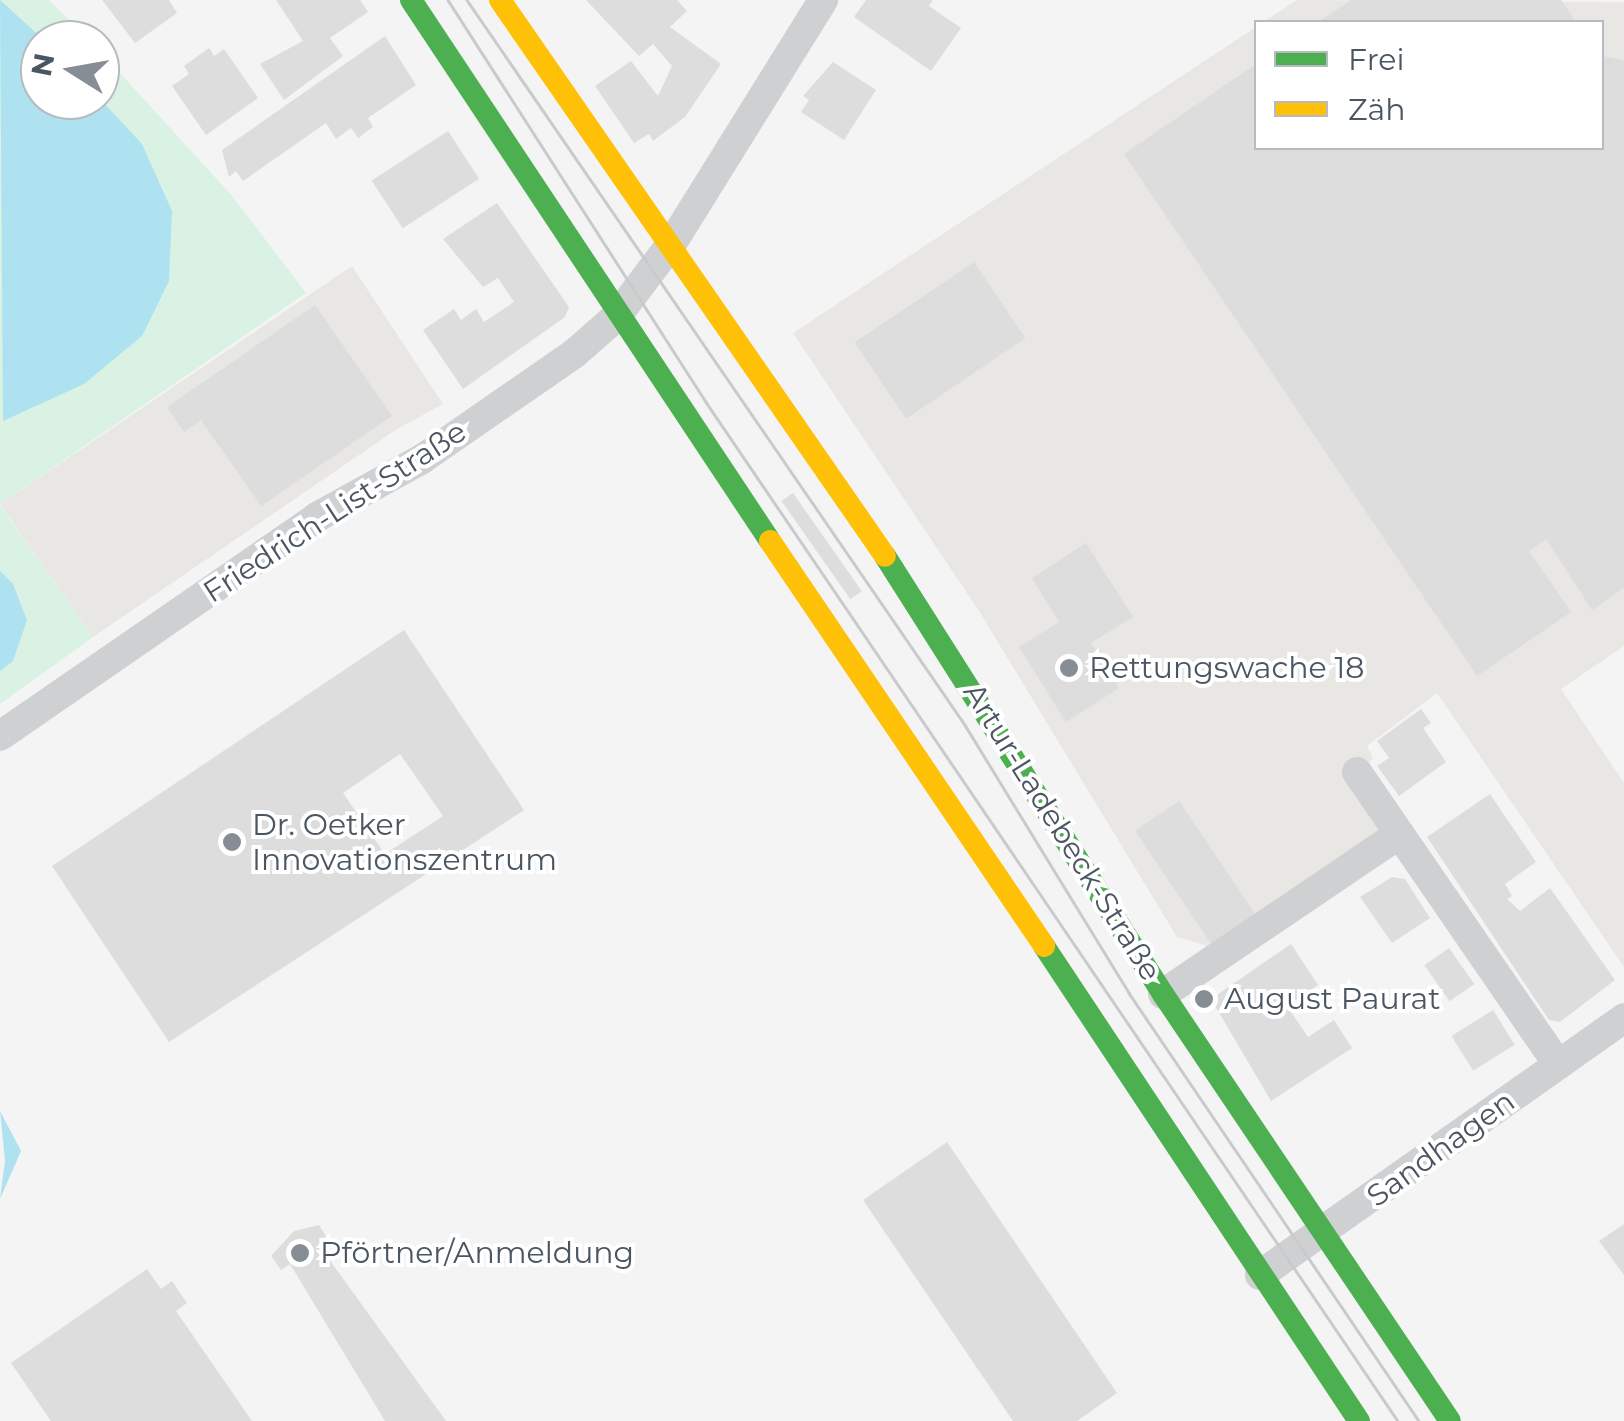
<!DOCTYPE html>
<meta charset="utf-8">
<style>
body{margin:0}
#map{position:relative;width:1624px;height:1421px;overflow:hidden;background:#f4f4f4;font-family:Montserrat,sans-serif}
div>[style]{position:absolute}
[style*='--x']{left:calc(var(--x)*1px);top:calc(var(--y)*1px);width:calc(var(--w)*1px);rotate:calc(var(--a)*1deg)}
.commercial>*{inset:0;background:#e8e7e3}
.green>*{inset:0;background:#d9f2e3}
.water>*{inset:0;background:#aee2f0}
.building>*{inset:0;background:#ddddde;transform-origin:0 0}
.street>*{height:30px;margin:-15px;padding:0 15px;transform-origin:15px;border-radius:15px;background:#ced0d2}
.fast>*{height:22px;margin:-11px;padding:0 11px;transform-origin:11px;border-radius:11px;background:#4caf50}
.slow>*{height:22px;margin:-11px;padding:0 11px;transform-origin:11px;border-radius:11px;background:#ffc107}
.tram>*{height:2.5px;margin:-1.25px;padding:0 1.25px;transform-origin:1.25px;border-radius:1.25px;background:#c9cacc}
.dots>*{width:28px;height:28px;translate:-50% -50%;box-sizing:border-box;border:5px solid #fff;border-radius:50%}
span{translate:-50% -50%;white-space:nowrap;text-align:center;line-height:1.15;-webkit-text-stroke:8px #fff;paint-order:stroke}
.street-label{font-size:30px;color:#4a5661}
.poi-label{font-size:30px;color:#4a5661}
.left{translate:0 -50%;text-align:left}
.legend{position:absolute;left:1254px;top:20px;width:350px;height:130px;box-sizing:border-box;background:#fff;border:2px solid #b7bbc0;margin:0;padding:12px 18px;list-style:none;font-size:30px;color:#4a5661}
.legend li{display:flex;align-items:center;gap:20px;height:50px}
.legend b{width:50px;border:2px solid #b7bbc0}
.north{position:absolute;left:20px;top:20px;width:100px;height:100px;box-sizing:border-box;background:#fff;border:2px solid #b7bbc0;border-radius:50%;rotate:281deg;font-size:28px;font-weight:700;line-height:40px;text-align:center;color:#4a5661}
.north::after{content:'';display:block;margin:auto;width:35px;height:45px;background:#868d94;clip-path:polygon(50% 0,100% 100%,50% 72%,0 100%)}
</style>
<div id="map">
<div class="commercial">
<div style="clip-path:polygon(1297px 0,1624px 2px,1624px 646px,1561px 689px,1624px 783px,1624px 967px,1437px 693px,1367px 746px,1373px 759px,1351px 774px,1387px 825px,1211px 947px,1177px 937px,979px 611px,793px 333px,1256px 27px,1256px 148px,1602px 148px,1602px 22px,1263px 22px)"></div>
<div style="clip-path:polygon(352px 266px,443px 404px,397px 429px,93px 637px,0 504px)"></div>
</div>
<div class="green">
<div style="clip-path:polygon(0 0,49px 0,89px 40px,40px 40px,40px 100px,100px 100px,100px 51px,233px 197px,306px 293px,0 504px)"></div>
<div style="clip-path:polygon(0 505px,93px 637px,0 704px)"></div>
</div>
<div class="water">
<div style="clip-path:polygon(0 0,44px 40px,40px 100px,100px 99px,142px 144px,172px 211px,169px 281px,142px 336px,84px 384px,3px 421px)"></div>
<div style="clip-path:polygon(0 571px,13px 584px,27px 620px,13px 661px,0 671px)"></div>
<div style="clip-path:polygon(0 1111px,21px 1151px,0 1199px,5px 1161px)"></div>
</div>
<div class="building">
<div style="clip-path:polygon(102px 0,169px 0,177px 13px,135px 43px)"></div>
<div style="clip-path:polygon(276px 0,360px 0,368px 12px,330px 38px,343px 56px,284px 100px,260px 64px,303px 41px)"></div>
<div style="clip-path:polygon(586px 0,677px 0,687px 11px,670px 27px,721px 64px,685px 117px,653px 141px,649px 134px,634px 143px,595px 86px,631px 61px,658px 96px,672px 66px,653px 44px,639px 56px)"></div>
<div style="clip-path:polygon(866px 0,933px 0,929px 6px,961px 28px,931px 71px,854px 17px)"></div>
<div style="clip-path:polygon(1351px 0,1561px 0,1576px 22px,1318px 22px)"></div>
<div style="clip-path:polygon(385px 36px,416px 85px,368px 118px,373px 127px,358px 138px,351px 128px,336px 139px,326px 123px,243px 181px,236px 171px,229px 177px,222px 150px)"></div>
<div style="clip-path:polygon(209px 48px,214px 56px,224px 49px,258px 98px,206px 135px,172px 86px,189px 74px,184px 66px)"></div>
<div style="clip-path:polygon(1602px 56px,1624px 60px,1624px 588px,1592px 610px,1546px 539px,1529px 551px,1571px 612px,1477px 676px,1124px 154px,1256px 64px,1256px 148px,1602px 148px)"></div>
<div style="clip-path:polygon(833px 62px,876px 90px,844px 140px,801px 112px,809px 100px,803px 96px)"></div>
<div style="left:448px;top:131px;width:57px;height:91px;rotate:57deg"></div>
<div style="clip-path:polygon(497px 203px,569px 307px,565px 317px,463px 389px,423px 330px,454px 309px,461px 320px,476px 309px,484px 322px,514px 302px,498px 278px,483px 287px,443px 239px)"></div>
<div style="left:974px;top:262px;width:92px;height:144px;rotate:56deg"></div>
<div style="clip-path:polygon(315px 305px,392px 416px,261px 506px,201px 420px,184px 432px,167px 407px)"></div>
<div style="left:793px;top:493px;width:120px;height:14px;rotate:55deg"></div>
<div style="clip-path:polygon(1086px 543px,1133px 617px,1091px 643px,1119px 688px,1066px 722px,1019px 647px,1059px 622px,1032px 578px)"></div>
<div style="clip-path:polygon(evenodd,404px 630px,524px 810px,169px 1042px,52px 866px,404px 630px,400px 754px,443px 816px,385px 854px,343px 793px,400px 754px)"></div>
<div style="clip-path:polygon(1421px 709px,1431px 723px,1423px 728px,1446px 762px,1399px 796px,1377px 766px,1389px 758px,1377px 741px)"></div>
<div style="clip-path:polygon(1490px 794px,1536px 862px,1505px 884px,1512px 896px,1507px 899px,1520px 911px,1550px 888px,1615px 980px,1560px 1022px,1549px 1020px,1427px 837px)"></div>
<div style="left:1179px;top:801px;width:136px;height:53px;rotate:56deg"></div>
<div style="clip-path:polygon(1392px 877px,1405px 879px,1430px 918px,1392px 943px,1360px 897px)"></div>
<div style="clip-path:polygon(1291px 944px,1318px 985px,1287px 1006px,1308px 1037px,1334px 1020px,1352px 1048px,1271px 1101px,1211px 999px)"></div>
<div style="left:1449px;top:948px;width:44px;height:30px;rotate:55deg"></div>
<div style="left:1493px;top:1010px;width:41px;height:49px;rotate:58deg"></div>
<div style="clip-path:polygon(947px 1142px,1117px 1393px,1077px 1421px,1013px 1421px,863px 1200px)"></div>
<div style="clip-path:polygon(1624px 1224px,1624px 1275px,1599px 1241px)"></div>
<div style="clip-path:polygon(319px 1225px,327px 1238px,318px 1244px,446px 1421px,385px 1421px,290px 1264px,281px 1270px,271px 1256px,294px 1231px)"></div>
<div style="clip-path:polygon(147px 1269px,161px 1289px,172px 1281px,187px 1303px,176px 1311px,252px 1421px,51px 1421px,11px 1363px)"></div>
</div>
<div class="street">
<div style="--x:0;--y:736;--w:385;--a:-34.6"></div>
<div style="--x:317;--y:517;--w:120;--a:-28.9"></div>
<div style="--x:422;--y:459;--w:186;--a:-34.7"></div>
<div style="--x:575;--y:353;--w:55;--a:-41.3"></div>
<div style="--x:616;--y:317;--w:93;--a:-52.9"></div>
<div style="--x:672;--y:243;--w:286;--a:-58.1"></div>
<div style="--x:1357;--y:772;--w:355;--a:55.5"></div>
<div style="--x:1163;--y:994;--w:285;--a:-34.1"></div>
<div style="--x:1260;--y:1275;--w:446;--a:-35.2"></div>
</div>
<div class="fast">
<div style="--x:411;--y:0;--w:649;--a:56.43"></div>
<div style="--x:885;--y:556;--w:519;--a:57.6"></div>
<div style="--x:1163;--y:994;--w:514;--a:56.09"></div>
<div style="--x:1044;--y:946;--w:570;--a:56.45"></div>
</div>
<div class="slow">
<div style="--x:500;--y:0;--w:676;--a:55.3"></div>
<div style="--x:770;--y:541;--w:489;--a:55.9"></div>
</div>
<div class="tram">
<div style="--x:448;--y:0;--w:478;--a:57.3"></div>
<div style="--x:706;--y:402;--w:1232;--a:55.82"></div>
<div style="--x:467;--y:0;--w:880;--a:55.51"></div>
<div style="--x:965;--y:725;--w:314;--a:58.5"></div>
<div style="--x:1129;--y:993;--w:517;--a:55.88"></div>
</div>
<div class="dots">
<div style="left:1069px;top:668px;background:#868d94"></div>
<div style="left:232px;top:842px;background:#868d94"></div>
<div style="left:1204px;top:999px;background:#868d94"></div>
<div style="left:300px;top:1253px;background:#868d94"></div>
</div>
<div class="street-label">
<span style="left:335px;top:512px;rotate:-33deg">Friedrich-List-Straße</span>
<span style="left:1062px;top:832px;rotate:58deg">Artur-Ladebeck-Straße</span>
<span style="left:1441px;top:1149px;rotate:-36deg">Sandhagen</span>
</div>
<div class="poi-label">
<span class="left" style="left:1089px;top:668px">Rettungswache 18</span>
<span class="left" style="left:252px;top:842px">Dr. Oetker<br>Innovationszentrum</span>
<span class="left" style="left:1224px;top:999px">August Paurat</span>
<span class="left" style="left:320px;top:1253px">Pförtner/Anmeldung</span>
</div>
<ul class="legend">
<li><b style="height:12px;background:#4caf50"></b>Frei</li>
<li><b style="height:12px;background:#ffc107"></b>Zäh</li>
</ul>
<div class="north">N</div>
</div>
